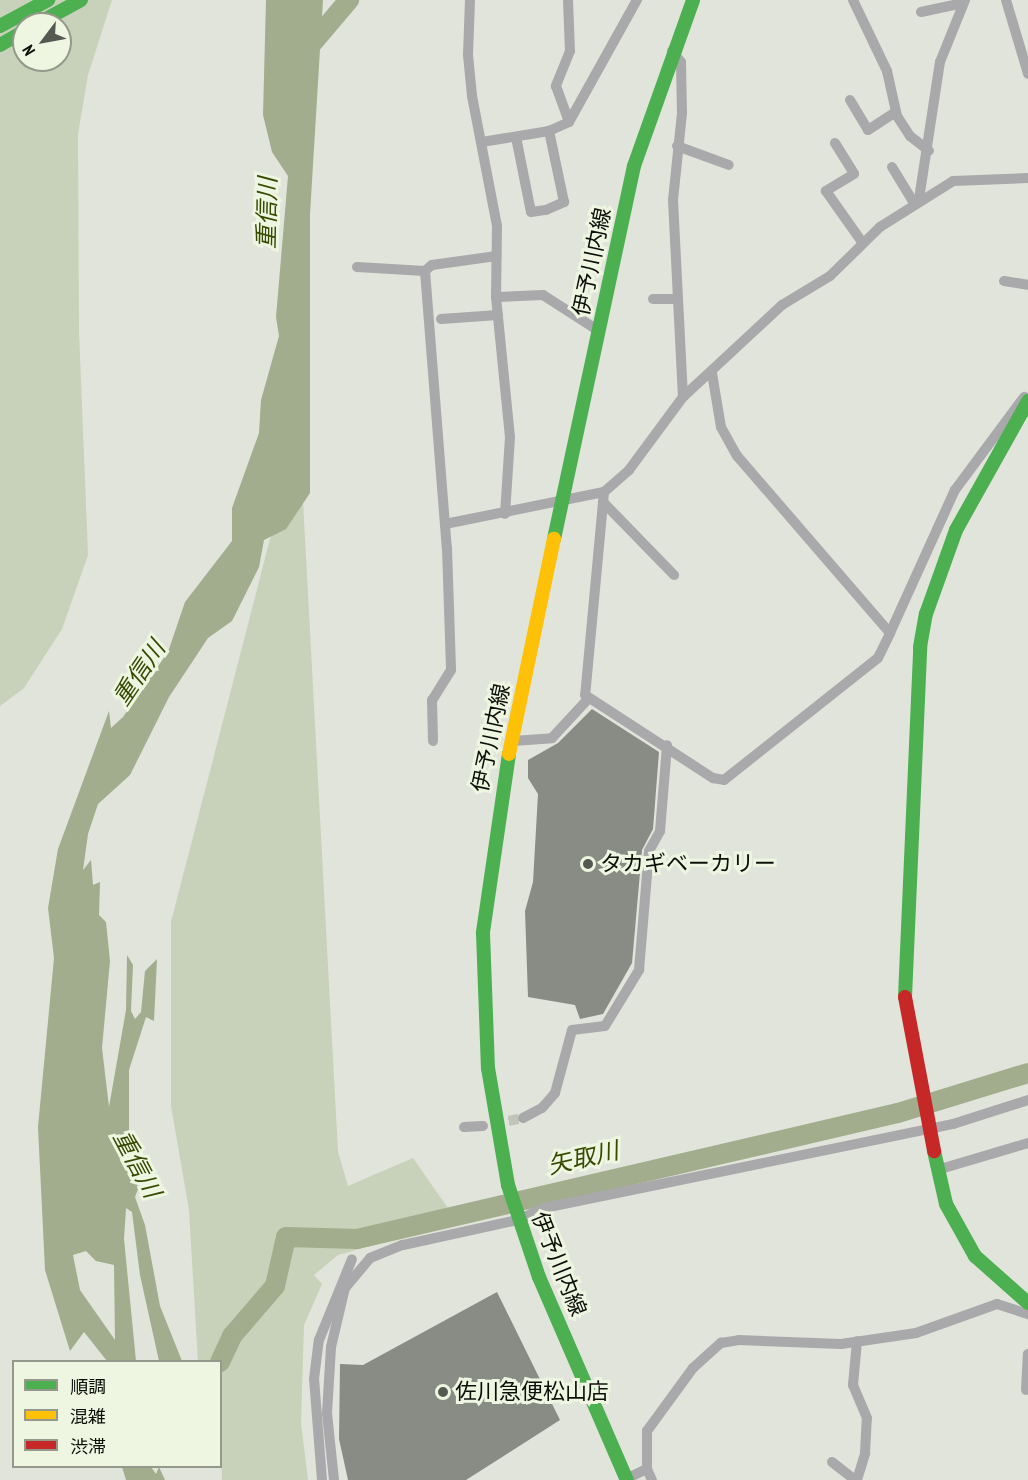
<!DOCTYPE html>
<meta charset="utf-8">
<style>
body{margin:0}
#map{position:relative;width:1028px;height:1480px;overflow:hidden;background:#e0e4da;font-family:"PT Sans Narrow","Noto Sans JP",sans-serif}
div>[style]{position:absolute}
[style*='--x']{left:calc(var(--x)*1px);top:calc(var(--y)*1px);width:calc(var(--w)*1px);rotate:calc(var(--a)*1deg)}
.green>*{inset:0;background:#c8d1ba}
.water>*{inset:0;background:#a1ad8c}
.river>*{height:20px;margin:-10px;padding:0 10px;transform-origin:10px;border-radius:10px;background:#a1ad8c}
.building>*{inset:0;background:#898c84}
.street-tunnel>*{height:10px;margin-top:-5px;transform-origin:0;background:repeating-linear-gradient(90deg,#c0c4ba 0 10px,transparent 0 15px)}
.street>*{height:10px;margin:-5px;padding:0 5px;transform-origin:5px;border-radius:5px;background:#a9a8ab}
.fast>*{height:14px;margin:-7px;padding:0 7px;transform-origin:7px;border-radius:7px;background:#4caf50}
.slow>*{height:14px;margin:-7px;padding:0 7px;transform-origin:7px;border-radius:7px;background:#ffc107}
.jam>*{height:14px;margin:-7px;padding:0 7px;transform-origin:7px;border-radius:7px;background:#c62828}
.dots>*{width:16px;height:16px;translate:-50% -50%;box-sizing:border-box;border:3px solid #eef6e2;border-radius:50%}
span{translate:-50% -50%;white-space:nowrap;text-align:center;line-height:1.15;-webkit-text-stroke:6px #eef6e2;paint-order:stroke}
.street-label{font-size:22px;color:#0c0e08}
.poi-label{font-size:22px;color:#0c0e08}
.left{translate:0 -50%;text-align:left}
.water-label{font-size:24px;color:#374a00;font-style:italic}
.legend{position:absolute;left:12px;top:1360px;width:210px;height:108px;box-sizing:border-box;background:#eef6e2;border:2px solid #94998b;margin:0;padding:8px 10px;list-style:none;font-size:18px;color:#0c0e08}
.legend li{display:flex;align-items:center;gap:12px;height:30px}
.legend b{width:30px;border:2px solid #94998b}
.north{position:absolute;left:12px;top:12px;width:60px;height:60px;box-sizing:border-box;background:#eef6e2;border:2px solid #94998b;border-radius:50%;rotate:238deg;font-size:16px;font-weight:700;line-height:24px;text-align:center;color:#0c0e08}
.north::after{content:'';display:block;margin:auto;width:21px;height:27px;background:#565952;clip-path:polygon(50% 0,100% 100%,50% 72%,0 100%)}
</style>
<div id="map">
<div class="green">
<div style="clip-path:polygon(evenodd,0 0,112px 0,88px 75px,78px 134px,79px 331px,88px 555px,62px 629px,24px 688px,0 706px,0 0,24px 24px,60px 24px,60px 60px,24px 60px,24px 24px)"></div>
<div style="clip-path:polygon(299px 427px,338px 1152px,348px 1186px,413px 1158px,457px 1221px,338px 1255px,314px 1275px,322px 1284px,304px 1325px,301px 1423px,308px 1480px,222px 1480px,220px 1362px,198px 1362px,189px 1210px,171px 1106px,171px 922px)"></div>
</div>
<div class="water">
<div style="clip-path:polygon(evenodd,266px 0,323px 0,310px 214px,310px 493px,286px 529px,264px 540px,259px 567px,232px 621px,208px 638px,169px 697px,130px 775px,98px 804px,88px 834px,83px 870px,91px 860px,93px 885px,100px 882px,99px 915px,106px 922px,110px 961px,102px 1048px,109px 1107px,126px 1010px,127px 955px,133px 965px,131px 1011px,135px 1019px,141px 1012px,145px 971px,157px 959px,154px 1021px,146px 1017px,129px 1070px,129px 1132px,138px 1189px,135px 1197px,145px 1225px,160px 1306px,182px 1361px,159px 1361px,140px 1275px,132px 1212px,126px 1208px,124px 1239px,136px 1361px,107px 1361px,84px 1332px,70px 1351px,45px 1270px,38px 1127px,54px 958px,48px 908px,58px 849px,109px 711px,111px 728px,123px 717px,168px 652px,185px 602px,232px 541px,232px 508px,259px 433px,261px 400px,279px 336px,276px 317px,288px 176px,272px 152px,263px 115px,266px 0,86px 1251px,96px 1261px,114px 1265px,115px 1340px,80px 1290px,73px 1255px,86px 1251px)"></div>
<div style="clip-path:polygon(122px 1467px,151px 1467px,156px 1474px,159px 1467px,165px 1480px,126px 1480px)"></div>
</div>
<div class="river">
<div style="--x:304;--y:53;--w:70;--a:-49.7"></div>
<div style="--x:220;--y:1362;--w:29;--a:-65"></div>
<div style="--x:232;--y:1336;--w:66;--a:-49.3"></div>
<div style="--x:275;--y:1286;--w:50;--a:-77.3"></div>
<div style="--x:286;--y:1237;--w:71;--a:1.6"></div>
<div style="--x:357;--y:1239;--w:555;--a:-13.11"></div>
<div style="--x:898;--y:1113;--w:136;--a:-17.1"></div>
</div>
<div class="building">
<div style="clip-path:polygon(592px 709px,659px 752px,653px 829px,642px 850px,632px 963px,603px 1014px,580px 1019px,575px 1005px,528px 997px,525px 911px,533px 882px,538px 794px,528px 778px,528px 760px,558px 743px)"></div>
<div style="clip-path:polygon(497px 1292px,560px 1420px,466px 1480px,348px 1480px,339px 1439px,340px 1364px,363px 1365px)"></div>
</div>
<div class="street-tunnel">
<div style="--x:494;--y:1124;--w:30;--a:-12"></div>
</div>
<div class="street">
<div style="--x:470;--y:0;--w:55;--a:92.1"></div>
<div style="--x:468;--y:55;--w:41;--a:84.4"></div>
<div style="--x:472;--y:96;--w:132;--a:79.1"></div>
<div style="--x:497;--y:226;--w:71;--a:90.8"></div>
<div style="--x:496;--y:297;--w:141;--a:84.3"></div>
<div style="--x:510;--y:437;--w:77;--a:93.7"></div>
<div style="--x:568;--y:0;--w:51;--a:87.8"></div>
<div style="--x:570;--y:51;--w:38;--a:112"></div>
<div style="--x:556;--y:86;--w:38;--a:70"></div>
<div style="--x:853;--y:0;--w:79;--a:64.4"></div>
<div style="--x:887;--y:71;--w:46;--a:77.5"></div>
<div style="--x:897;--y:116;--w:24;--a:57"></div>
<div style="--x:910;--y:136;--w:24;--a:38"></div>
<div style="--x:1006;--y:0;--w:77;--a:73.4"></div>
<div style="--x:921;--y:12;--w:43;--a:-12.1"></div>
<div style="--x:672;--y:51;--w:14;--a:51"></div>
<div style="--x:681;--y:62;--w:51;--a:88.9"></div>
<div style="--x:682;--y:113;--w:87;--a:95.9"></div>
<div style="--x:673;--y:200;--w:197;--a:87.1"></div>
<div style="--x:850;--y:100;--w:35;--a:59"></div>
<div style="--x:868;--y:130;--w:33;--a:-33"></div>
<div style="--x:516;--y:137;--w:76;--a:78.7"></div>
<div style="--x:531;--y:212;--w:15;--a:-8"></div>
<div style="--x:546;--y:210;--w:20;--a:-24"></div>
<div style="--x:564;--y:202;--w:73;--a:-101.9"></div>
<div style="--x:482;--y:142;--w:68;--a:-9.3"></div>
<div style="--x:549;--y:131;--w:22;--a:-24"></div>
<div style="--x:569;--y:122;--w:140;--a:-60.9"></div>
<div style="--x:835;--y:143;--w:36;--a:58"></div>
<div style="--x:854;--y:174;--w:33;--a:149"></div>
<div style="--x:826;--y:191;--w:62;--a:54.8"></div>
<div style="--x:677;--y:146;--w:55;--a:20.1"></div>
<div style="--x:892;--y:167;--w:42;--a:58.6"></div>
<div style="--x:919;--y:199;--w:139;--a:-81.3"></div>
<div style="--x:940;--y:62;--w:67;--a:-68"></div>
<div style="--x:357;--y:267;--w:68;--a:3.4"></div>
<div style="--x:425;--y:271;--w:278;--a:85.5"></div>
<div style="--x:447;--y:548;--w:122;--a:88.1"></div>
<div style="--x:451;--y:670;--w:36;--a:122"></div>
<div style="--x:432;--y:700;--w:41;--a:88.6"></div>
<div style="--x:425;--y:271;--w:9;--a:-41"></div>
<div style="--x:432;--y:265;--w:65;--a:-8"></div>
<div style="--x:1004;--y:281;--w:24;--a:9"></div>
<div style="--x:496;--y:297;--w:47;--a:-2.4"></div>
<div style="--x:543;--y:295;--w:67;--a:32.7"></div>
<div style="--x:653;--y:299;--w:24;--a:0"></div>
<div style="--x:441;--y:319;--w:57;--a:-4"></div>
<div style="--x:604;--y:492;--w:204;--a:95.3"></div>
<div style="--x:585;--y:695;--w:153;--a:33"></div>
<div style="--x:713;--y:778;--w:11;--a:10"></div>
<div style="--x:724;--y:780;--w:196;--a:-38.4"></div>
<div style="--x:878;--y:658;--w:28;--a:-64"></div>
<div style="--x:890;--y:633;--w:234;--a:-130.8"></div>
<div style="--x:737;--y:456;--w:33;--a:-119"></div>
<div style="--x:721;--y:427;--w:55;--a:-99.5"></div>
<div style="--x:603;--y:502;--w:102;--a:45.8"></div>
<div style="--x:445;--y:524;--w:162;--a:-11.4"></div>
<div style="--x:604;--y:492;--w:33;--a:-41"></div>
<div style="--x:629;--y:470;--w:91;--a:-53.5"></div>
<div style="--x:683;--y:397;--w:135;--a:-42.9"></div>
<div style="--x:782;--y:305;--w:56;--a:-31.1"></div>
<div style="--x:830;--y:276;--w:70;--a:-44.4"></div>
<div style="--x:880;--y:227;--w:86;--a:-32.2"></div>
<div style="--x:953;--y:181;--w:75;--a:-2.3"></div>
<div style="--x:890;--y:633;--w:157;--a:-65.6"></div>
<div style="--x:955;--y:490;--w:116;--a:-53.4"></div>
<div style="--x:513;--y:741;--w:39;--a:-4"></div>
<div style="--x:552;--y:738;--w:53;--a:-47.3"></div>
<div style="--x:523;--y:1118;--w:21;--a:-28"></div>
<div style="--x:542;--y:1108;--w:20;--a:-49"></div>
<div style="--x:555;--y:1093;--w:65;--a:-74.9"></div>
<div style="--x:572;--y:1030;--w:33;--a:-7"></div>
<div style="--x:605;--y:1026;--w:66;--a:-58.7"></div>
<div style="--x:639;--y:970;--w:119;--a:-85.2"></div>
<div style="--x:649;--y:851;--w:23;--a:-61"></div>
<div style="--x:660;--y:831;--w:86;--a:-85.3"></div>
<div style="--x:464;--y:1127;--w:19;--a:-3"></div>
<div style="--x:937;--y:1170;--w:95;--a:-16.5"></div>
<div style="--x:1026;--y:1390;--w:36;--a:-87"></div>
<div style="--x:832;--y:1462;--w:29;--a:38"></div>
<div style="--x:647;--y:1469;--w:12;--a:66"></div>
<div style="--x:322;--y:1480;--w:101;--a:-94.5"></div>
<div style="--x:314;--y:1379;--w:39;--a:-83"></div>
<div style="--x:319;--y:1340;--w:87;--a:-67.8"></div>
<div style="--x:334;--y:1480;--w:67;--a:-96"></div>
<div style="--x:327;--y:1413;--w:66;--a:-86.5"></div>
<div style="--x:331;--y:1347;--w:61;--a:-76.7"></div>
<div style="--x:345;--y:1288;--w:39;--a:-50"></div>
<div style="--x:370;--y:1258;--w:35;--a:-22"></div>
<div style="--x:403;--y:1245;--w:118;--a:-12.3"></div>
<div style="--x:518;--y:1220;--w:29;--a:-25"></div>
<div style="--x:544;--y:1208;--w:418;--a:-11.6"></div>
<div style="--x:953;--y:1124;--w:79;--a:-17.7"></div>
<div style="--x:624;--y:1480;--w:25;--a:-26"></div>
<div style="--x:647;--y:1469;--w:38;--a:-90"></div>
<div style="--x:647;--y:1431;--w:78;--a:-53.9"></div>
<div style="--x:693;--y:1368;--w:38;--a:-42"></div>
<div style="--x:721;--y:1343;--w:18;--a:-9"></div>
<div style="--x:739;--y:1340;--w:102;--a:2.2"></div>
<div style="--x:841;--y:1344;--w:76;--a:-8.3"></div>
<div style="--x:916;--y:1333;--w:86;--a:-19.7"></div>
<div style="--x:997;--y:1304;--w:33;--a:18"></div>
<div style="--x:857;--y:1480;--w:28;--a:-73"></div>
<div style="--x:865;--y:1453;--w:35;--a:-87"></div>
<div style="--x:867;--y:1418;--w:36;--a:-113"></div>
<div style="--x:853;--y:1385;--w:44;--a:-84.8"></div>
</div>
<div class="fast">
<div style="--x:37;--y:24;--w:50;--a:-28.6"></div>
<div style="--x:0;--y:26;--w:55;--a:-28.4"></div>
<div style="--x:0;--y:45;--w:28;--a:-30"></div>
<div style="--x:554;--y:539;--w:381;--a:-77.9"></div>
<div style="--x:634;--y:166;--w:176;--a:-70.4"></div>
<div style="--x:509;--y:754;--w:181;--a:98.3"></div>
<div style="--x:483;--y:933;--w:135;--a:87.9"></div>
<div style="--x:488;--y:1068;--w:119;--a:80.3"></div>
<div style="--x:508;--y:1185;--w:97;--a:71.4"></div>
<div style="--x:539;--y:1277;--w:221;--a:66.6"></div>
<div style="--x:905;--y:997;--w:350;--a:-87.5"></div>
<div style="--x:920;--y:647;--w:34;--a:-80"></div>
<div style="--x:926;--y:614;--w:89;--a:-70.3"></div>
<div style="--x:956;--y:530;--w:148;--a:-60.8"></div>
<div style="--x:934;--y:1151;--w:54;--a:77.2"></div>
<div style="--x:946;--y:1204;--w:60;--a:60.9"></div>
<div style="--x:975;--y:1256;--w:71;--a:41.6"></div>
</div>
<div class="slow">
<div style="--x:509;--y:754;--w:220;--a:-78.2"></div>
</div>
<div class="jam">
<div style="--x:905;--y:997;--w:157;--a:79.3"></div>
</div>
<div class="dots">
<div style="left:588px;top:864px;background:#565952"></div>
<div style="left:443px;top:1392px;background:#565952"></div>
</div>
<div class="street-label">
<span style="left:592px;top:262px;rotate:-78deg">伊予川内線</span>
<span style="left:491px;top:738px;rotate:-78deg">伊予川内線</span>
<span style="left:559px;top:1264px;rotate:68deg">伊予川内線</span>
</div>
<div class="poi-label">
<span class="left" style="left:600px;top:864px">タカギベーカリー</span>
<span class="left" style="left:455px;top:1392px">佐川急便松山店</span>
</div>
<div class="water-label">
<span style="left:267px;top:213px;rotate:-89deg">重信川</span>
<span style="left:139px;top:673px;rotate:-56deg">重信川</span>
<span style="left:583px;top:1158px;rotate:-13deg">矢取川</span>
<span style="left:137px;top:1164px;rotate:62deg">重信川</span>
</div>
<ul class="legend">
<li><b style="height:8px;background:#4caf50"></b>順調</li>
<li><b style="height:8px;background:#ffc107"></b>混雑</li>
<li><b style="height:8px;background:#c62828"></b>渋滞</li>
</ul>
<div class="north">N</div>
</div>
